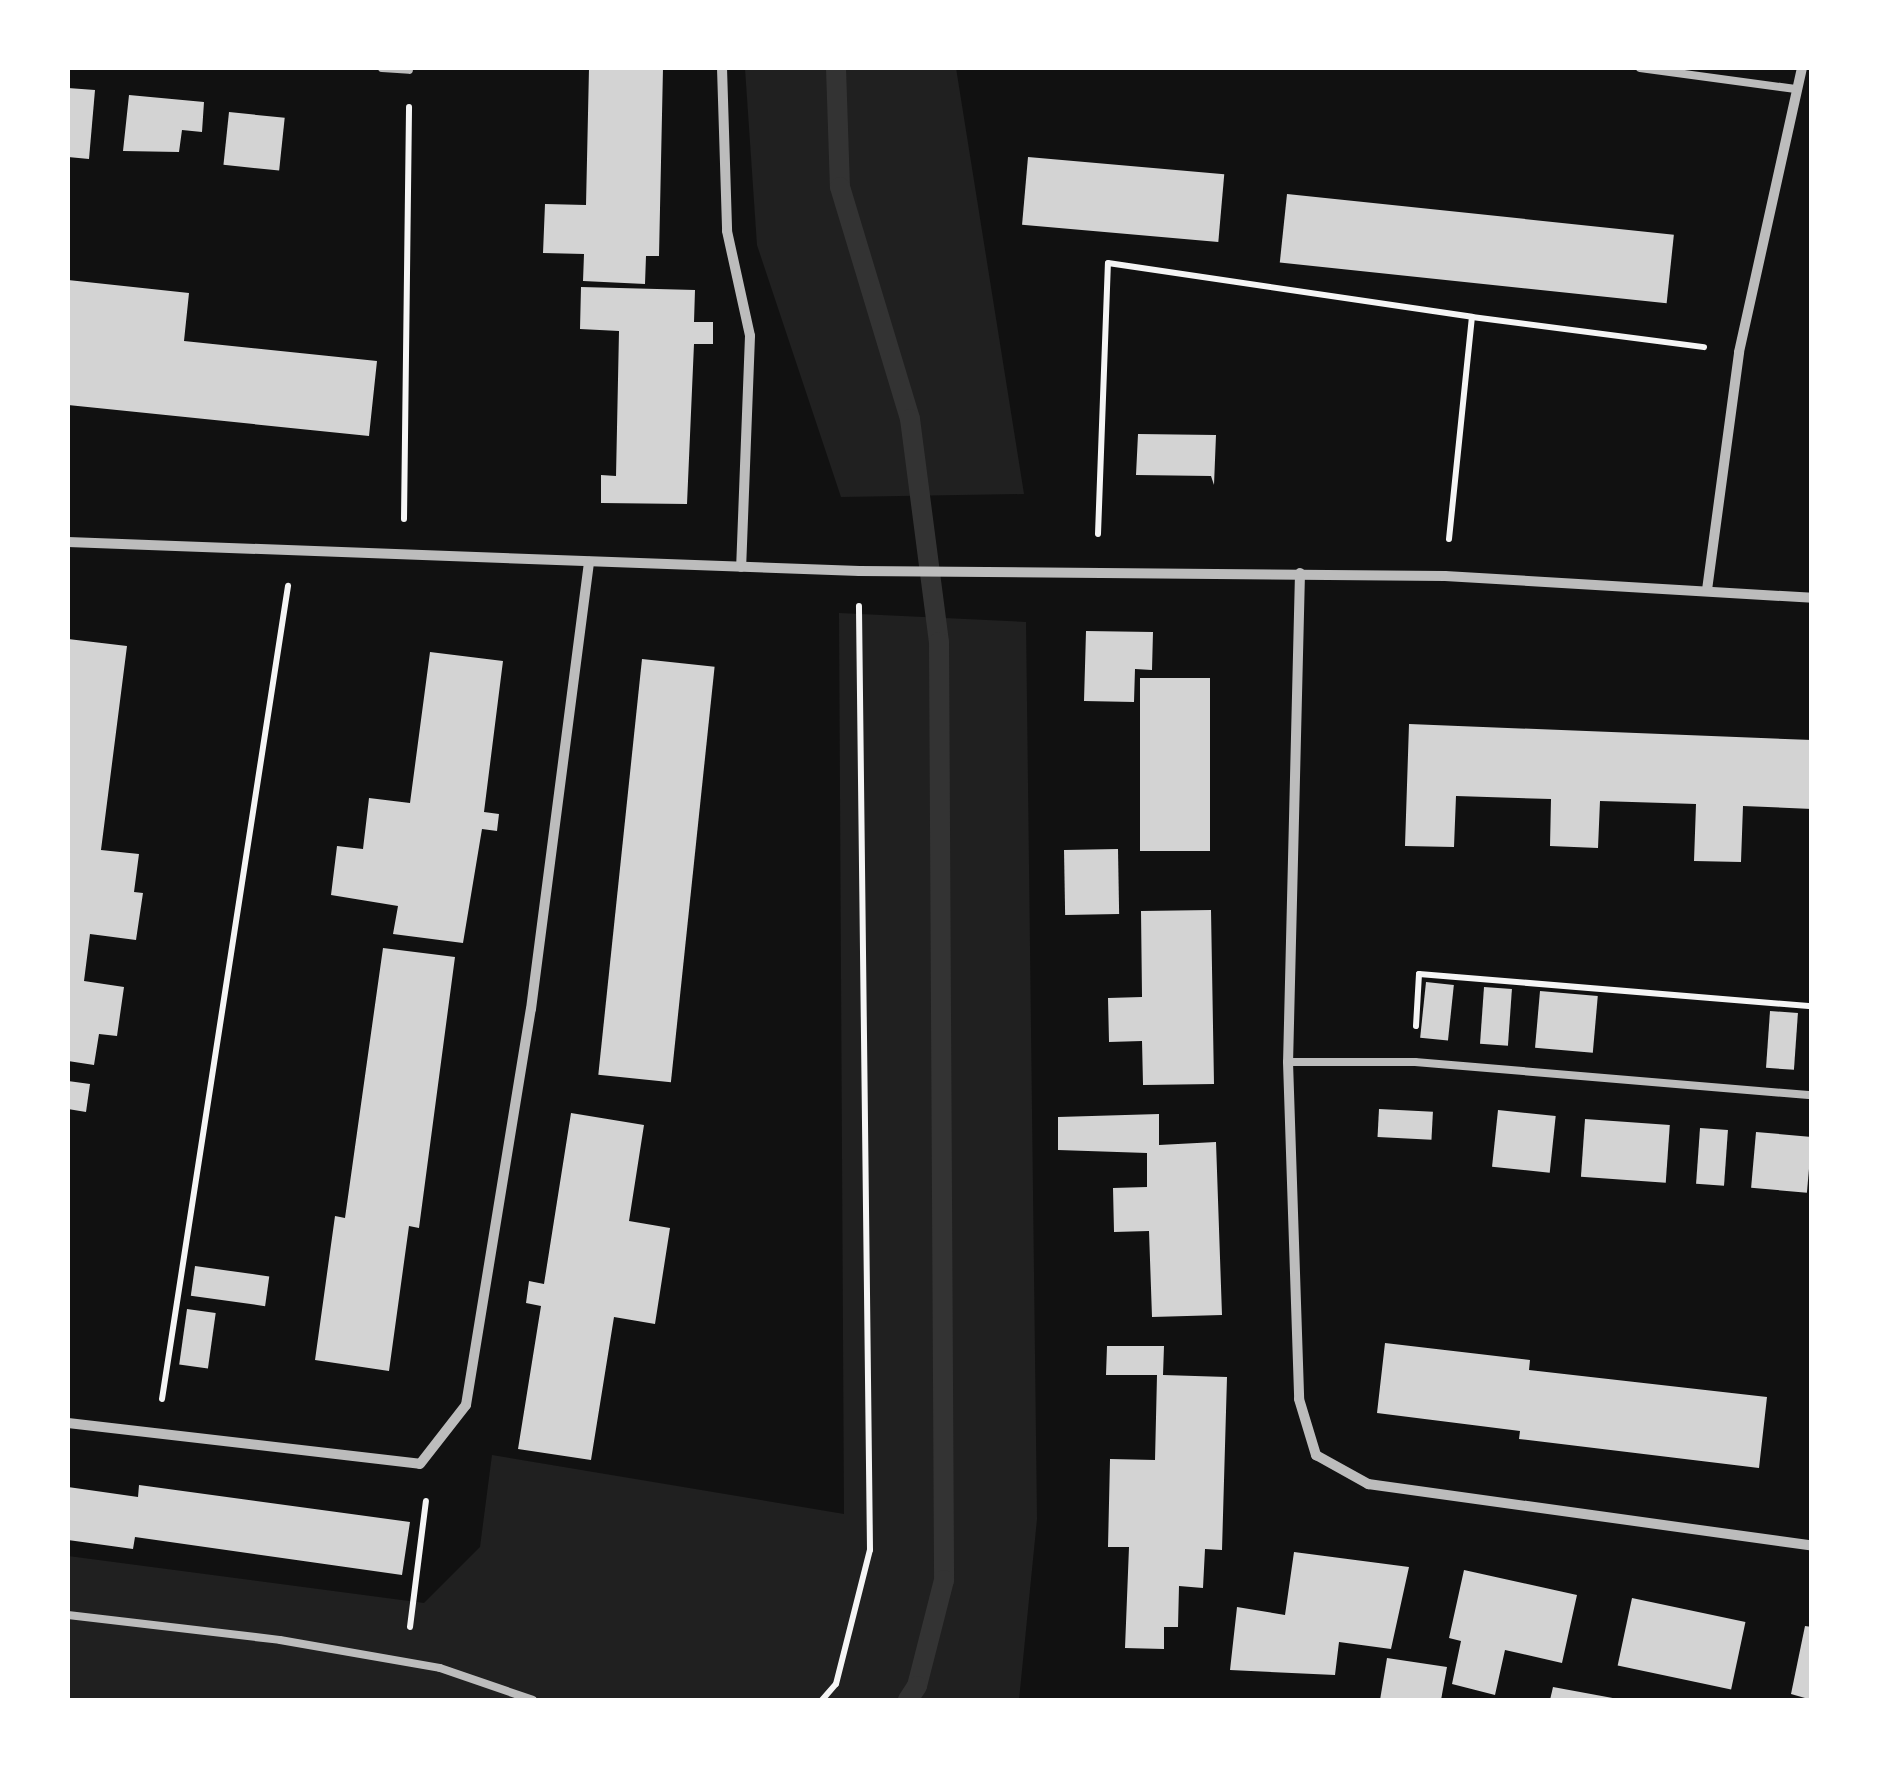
<!DOCTYPE html>
<style>
body{margin:0}
#map{position:relative;width:1879px;height:1768px;overflow:hidden;background:#111;font-family:Arial,sans-serif}
div>[style]{position:absolute}
[style*='--x']{left:calc(var(--x)*1px);top:calc(var(--y)*1px);width:calc(var(--w)*1px);rotate:calc(var(--a)*1deg)}
.green>*{inset:0;background:#202020}
.stream>*{height:20px;margin:-10px;padding:0 10px;transform-origin:10px;border-radius:10px;background:#333}
.building>*{inset:0;background:#d3d3d3;transform-origin:0 0}
.path>*{height:6px;margin:-3px;padding:0 3px;transform-origin:3px;border-radius:3px;background:#f5f5f5}
.service>*{height:8px;margin:-4px;padding:0 4px;transform-origin:4px;border-radius:4px;background:#bcbcbc}
.minor>*{height:10px;margin:-5px;padding:0 5px;transform-origin:5px;border-radius:5px;background:#bcbcbc}
span{translate:-50% -50%;white-space:nowrap;text-align:center;line-height:1.15;-webkit-text-stroke:9px #fff;paint-order:stroke}
.frame{position:absolute;inset:0;border:70px solid #fff;pointer-events:none}
</style>
<div id="map">
<div class="green">
<div style="clip-path:polygon(745px 68px,956px 68px,1024px 494px,841px 497px,757px 245px)"></div>
<div style="clip-path:polygon(839px 613px,1026px 622px,1037px 1519px,1019px 1700px,68px 1700px,68px 1556px,424px 1603px,480px 1547px,492px 1455px,844px 1514px)"></div>
</div>
<div class="stream">
<div style="--x:836;--y:68;--w:119;--a:88.1"></div>
<div style="--x:840;--y:187;--w:242;--a:73.2"></div>
<div style="--x:910;--y:419;--w:225;--a:82.6"></div>
<div style="--x:939;--y:642;--w:938;--a:89.69"></div>
<div style="--x:944;--y:1580;--w:109;--a:104.3"></div>
<div style="--x:917;--y:1686;--w:17;--a:123"></div>
</div>
<div class="building">
<div style="clip-path:polygon(589px 68px,663px 68px,659px 256px,646px 256px,645px 284px,583px 281px,584px 254px,543px 253px,545px 204px,586px 205px)"></div>
<div style="clip-path:polygon(68px 88px,95px 90px,89px 159px,68px 157px)"></div>
<div style="clip-path:polygon(129px 95px,204px 102px,202px 132px,182px 130px,179px 152px,123px 151px)"></div>
<div style="left:229px;top:112px;width:56px;height:53px;rotate:6deg"></div>
<div style="left:1028px;top:157px;width:197px;height:68px;rotate:5deg"></div>
<div style="left:1287px;top:194px;width:389px;height:69px;rotate:6deg"></div>
<div style="clip-path:polygon(68px 280px,189px 293px,184px 341px,377px 361px,369px 436px,68px 405px)"></div>
<div style="clip-path:polygon(581px 287px,695px 290px,694px 322px,713px 322px,713px 344px,694px 344px,687px 504px,601px 503px,601px 475px,616px 476px,619px 331px,580px 329px)"></div>
<div style="clip-path:polygon(1138px 434px,1216px 435px,1214px 485px,1211px 476px,1136px 475px)"></div>
<div style="clip-path:polygon(1086px 631px,1153px 632px,1152px 670px,1135px 669px,1134px 702px,1084px 701px)"></div>
<div style="clip-path:polygon(68px 639px,127px 646px,101px 850px,139px 854px,134px 892px,143px 893px,136px 940px,90px 934px,84px 981px,124px 987px,117px 1036px,99px 1034px,94px 1065px,68px 1061px)"></div>
<div style="clip-path:polygon(430px 652px,503px 661px,484px 812px,499px 814px,497px 831px,482px 829px,463px 943px,393px 934px,398px 906px,331px 895px,337px 846px,363px 849px,369px 798px,410px 803px)"></div>
<div style="left:642px;top:659px;width:73px;height:418px;rotate:6deg"></div>
<div style="left:1140px;top:678px;width:70px;height:173px"></div>
<div style="clip-path:polygon(1409px 724px,1812px 740px,1812px 809px,1743px 806px,1741px 862px,1694px 861px,1696px 804px,1600px 801px,1598px 848px,1550px 846px,1551px 799px,1456px 796px,1454px 847px,1405px 846px)"></div>
<div style="left:1118px;top:849px;width:65px;height:54px;rotate:89deg"></div>
<div style="clip-path:polygon(1211px 910px,1214px 1084px,1143px 1085px,1142px 1041px,1109px 1042px,1108px 998px,1142px 997px,1141px 911px)"></div>
<div style="clip-path:polygon(383px 948px,455px 957px,419px 1228px,409px 1226px,389px 1371px,315px 1360px,335px 1216px,345px 1218px)"></div>
<div style="left:1426px;top:982px;width:28px;height:56px;rotate:6deg"></div>
<div style="left:1484px;top:987px;width:28px;height:57px;rotate:4deg"></div>
<div style="left:1540px;top:991px;width:58px;height:57px;rotate:5deg"></div>
<div style="left:1770px;top:1011px;width:28px;height:57px;rotate:4deg"></div>
<div style="clip-path:polygon(68px 1081px,90px 1084px,86px 1112px,68px 1109px)"></div>
<div style="left:1379px;top:1109px;width:54px;height:28px;rotate:3deg"></div>
<div style="left:1498px;top:1110px;width:58px;height:57px;rotate:6deg"></div>
<div style="clip-path:polygon(571px 1113px,644px 1125px,629px 1221px,670px 1228px,655px 1324px,614px 1317px,591px 1460px,518px 1449px,541px 1306px,526px 1303px,529px 1281px,544px 1284px)"></div>
<div style="clip-path:polygon(1159px 1114px,1159px 1145px,1216px 1142px,1222px 1315px,1152px 1317px,1149px 1231px,1114px 1232px,1113px 1188px,1147px 1187px,1147px 1153px,1058px 1150px,1058px 1117px)"></div>
<div style="left:1585px;top:1119px;width:85px;height:58px;rotate:4deg"></div>
<div style="left:1700px;top:1128px;width:28px;height:56px;rotate:4deg"></div>
<div style="left:1756px;top:1132px;width:56px;height:56px;rotate:5deg"></div>
<div style="left:195px;top:1266px;width:75px;height:30px;rotate:8deg"></div>
<div style="left:187px;top:1309px;width:29px;height:56px;rotate:8deg"></div>
<div style="clip-path:polygon(1385px 1343px,1530px 1360px,1529px 1370px,1767px 1397px,1759px 1468px,1519px 1439px,1520px 1431px,1377px 1413px)"></div>
<div style="clip-path:polygon(1107px 1346px,1164px 1346px,1163px 1375px,1227px 1377px,1222px 1550px,1205px 1549px,1203px 1588px,1179px 1586px,1178px 1627px,1164px 1627px,1164px 1649px,1125px 1648px,1129px 1547px,1108px 1547px,1110px 1459px,1155px 1460px,1157px 1375px,1106px 1375px)"></div>
<div style="clip-path:polygon(139px 1485px,410px 1522px,402px 1575px,135px 1537px,133px 1549px,68px 1540px,68px 1487px,138px 1497px)"></div>
<div style="clip-path:polygon(1294px 1552px,1409px 1567px,1391px 1649px,1339px 1642px,1335px 1675px,1230px 1670px,1237px 1607px,1285px 1615px)"></div>
<div style="clip-path:polygon(1464px 1570px,1577px 1595px,1562px 1663px,1505px 1650px,1495px 1695px,1452px 1684px,1461px 1641px,1449px 1638px)"></div>
<div style="left:1632px;top:1598px;width:116px;height:69px;rotate:12deg"></div>
<div style="clip-path:polygon(1805px 1626px,1812px 1627px,1812px 1700px,1791px 1694px)"></div>
<div style="clip-path:polygon(1387px 1658px,1447px 1667px,1441px 1700px,1380px 1700px)"></div>
<div style="clip-path:polygon(1553px 1687px,1618px 1699px,1618px 1700px,1550px 1700px)"></div>
</div>
<div class="path">
<div style="--x:404;--y:519;--w:412;--a:-89.3"></div>
<div style="--x:1098;--y:534;--w:271;--a:-87.9"></div>
<div style="--x:1108;--y:263;--w:368;--a:8.4"></div>
<div style="--x:1449;--y:539;--w:223;--a:-84.1"></div>
<div style="--x:1472;--y:317;--w:234;--a:7.4"></div>
<div style="--x:1416;--y:1026;--w:52;--a:-86.7"></div>
<div style="--x:1419;--y:974;--w:394;--a:4.7"></div>
<div style="--x:162;--y:1399;--w:823;--a:-81.19"></div>
<div style="--x:410;--y:1627;--w:127;--a:-82.8"></div>
<div style="--x:822;--y:1700;--w:21;--a:-49"></div>
<div style="--x:836;--y:1684;--w:138;--a:-75.8"></div>
<div style="--x:870;--y:1550;--w:944;--a:-90.67"></div>
</div>
<div class="service">
<div style="--x:382;--y:68;--w:27;--a:4"></div>
<div style="--x:1640;--y:68;--w:157;--a:7.7"></div>
<div style="--x:1288;--y:1062;--w:127;--a:0"></div>
<div style="--x:1415;--y:1062;--w:398;--a:4.8"></div>
<div style="--x:68;--y:1615;--w:213;--a:6.7"></div>
<div style="--x:280;--y:1640;--w:162;--a:9.9"></div>
<div style="--x:440;--y:1668;--w:98;--a:19"></div>
</div>
<div class="minor">
<div style="--x:722;--y:68;--w:163;--a:88.2"></div>
<div style="--x:727;--y:231;--w:107;--a:77.6"></div>
<div style="--x:750;--y:336;--w:231;--a:92.2"></div>
<div style="--x:68;--y:542;--w:792;--a:2.1"></div>
<div style="--x:859;--y:571;--w:586;--a:0.49"></div>
<div style="--x:1445;--y:576;--w:368;--a:3.4"></div>
<div style="--x:1300;--y:573;--w:489;--a:91.4"></div>
<div style="--x:1288;--y:1062;--w:337;--a:88.1"></div>
<div style="--x:1299;--y:1399;--w:59;--a:73.1"></div>
<div style="--x:1316;--y:1455;--w:60;--a:29.1"></div>
<div style="--x:1368;--y:1484;--w:448;--a:7.9"></div>
<div style="--x:1707;--y:590;--w:240;--a:-82.3"></div>
<div style="--x:1739;--y:352;--w:291;--a:-77.5"></div>
<div style="--x:68;--y:1423;--w:354;--a:6.6"></div>
<div style="--x:420;--y:1464;--w:75;--a:-52.1"></div>
<div style="--x:466;--y:1405;--w:401;--a:-80.7"></div>
<div style="--x:531;--y:1009;--w:451;--a:-82.6"></div>
</div>
<div class="frame"></div>
</div>
